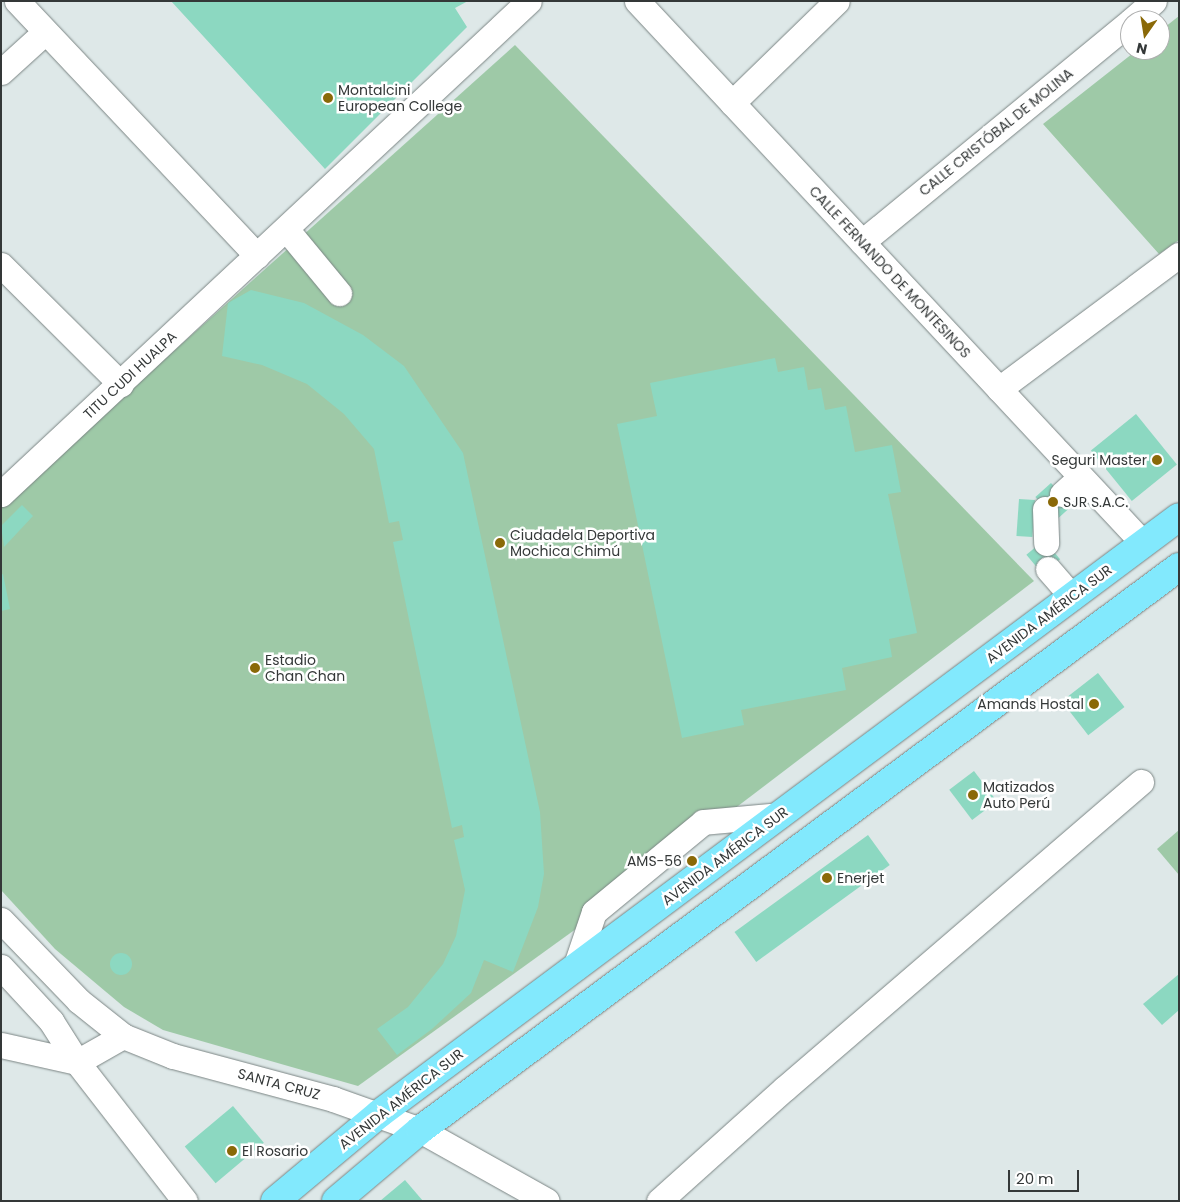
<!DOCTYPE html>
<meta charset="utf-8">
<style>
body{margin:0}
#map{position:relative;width:1180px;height:1202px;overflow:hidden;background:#dee8e8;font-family:Poppins,sans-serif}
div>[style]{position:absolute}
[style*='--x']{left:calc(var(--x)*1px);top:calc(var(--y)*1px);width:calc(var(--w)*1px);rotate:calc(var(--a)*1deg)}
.green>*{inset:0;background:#9ec9a7}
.building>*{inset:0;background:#8cd8c1;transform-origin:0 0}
.round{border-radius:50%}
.roads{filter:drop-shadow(0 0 1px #7b8584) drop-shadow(0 0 1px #7b8584)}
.minor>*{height:25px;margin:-12.5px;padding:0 12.5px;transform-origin:12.5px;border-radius:12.5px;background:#fff}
.major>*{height:28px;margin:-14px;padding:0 14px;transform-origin:14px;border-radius:14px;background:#82e9fd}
.dots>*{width:14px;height:14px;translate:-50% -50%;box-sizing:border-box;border:2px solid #fff;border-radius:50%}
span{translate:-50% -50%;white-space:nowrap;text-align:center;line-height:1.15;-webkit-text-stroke:5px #fff;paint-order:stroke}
.poi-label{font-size:14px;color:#343838}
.left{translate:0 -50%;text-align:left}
.right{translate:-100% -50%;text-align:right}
.street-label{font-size:14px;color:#343838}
.frame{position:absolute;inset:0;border:2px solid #343838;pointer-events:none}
.north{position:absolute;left:1120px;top:10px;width:50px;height:50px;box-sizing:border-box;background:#fff;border:1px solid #aeafaf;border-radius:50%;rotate:193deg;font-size:14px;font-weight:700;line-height:20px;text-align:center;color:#343838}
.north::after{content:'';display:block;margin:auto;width:18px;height:22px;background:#8a6908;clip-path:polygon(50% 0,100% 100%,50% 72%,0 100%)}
.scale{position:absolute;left:1008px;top:1170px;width:71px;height:22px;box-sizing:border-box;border:2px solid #343838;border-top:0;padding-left:6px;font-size:15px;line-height:18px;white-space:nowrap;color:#343838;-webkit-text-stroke:4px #fff;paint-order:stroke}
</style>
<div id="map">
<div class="green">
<div style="clip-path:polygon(1179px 16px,1179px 240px,1159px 254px,1043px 124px,1137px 50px,1160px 50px,1160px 31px)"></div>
<div style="clip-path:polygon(515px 45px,1034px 581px,580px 926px,358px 1086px,163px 1030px,124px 1007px,55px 949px,1px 890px,1px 506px)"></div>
<div style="clip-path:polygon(1179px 830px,1179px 875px,1157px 849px)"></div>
</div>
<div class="building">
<div style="clip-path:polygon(171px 1px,468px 1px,455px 8px,467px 27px,325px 169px)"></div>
<div style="clip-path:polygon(251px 290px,304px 303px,363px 335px,404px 366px,463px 453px,540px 812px,544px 874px,538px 907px,513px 972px,484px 960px,471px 993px,432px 1029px,397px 1055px,377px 1029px,408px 1007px,443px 964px,456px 936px,465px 890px,454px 840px,464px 837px,462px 825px,452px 828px,393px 542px,403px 540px,399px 521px,389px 523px,374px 449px,344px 414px,307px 384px,262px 365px,222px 356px,228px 303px)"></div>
<div style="clip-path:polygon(775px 358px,778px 372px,804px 367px,808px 390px,821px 388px,825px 410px,846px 406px,855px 452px,892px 445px,901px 492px,888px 494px,917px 633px,889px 639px,892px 657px,842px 668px,846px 690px,741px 710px,744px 725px,682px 738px,617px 424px,657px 416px,650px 383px)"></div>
<div style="left:1136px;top:414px;width:65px;height:58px;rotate:51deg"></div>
<div style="left:1051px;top:483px;width:31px;height:21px;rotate:48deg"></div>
<div style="left:1019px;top:499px;width:16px;height:37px;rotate:4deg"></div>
<div style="clip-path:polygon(22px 505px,33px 516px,4px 547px,1px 526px)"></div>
<div style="left:1044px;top:540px;width:25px;height:23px;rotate:50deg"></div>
<div style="clip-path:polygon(3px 574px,10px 609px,1px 611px,1px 575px)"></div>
<div style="left:1098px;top:673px;width:43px;height:46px;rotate:52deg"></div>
<div style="left:974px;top:771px;width:38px;height:31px;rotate:53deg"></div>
<div style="left:868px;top:835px;width:37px;height:165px;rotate:54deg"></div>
<div class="round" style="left:110px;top:953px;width:22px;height:22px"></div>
<div style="clip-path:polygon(1179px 974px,1179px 1010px,1162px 1025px,1143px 1004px)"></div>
<div style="left:233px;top:1106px;width:48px;height:63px;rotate:50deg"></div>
<div style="clip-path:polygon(405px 1180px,423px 1201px,380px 1201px)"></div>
</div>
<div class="roads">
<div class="minor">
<div style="--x:17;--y:1;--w:350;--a:46.7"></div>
<div style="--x:637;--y:1;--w:741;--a:46.97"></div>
<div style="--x:1132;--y:20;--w:29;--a:-41"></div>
<div style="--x:1;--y:72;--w:58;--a:-42.2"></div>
<div style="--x:732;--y:103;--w:146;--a:-44.2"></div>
<div style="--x:287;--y:230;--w:82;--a:50.5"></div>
<div style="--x:862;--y:242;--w:347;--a:-39.4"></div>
<div style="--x:1;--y:265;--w:169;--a:44.8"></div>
<div style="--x:999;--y:389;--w:224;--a:-36.7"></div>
<div style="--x:1;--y:494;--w:722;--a:-43.04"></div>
<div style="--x:1062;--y:494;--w:25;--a:-42"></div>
<div style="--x:1045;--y:509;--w:34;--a:88"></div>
<div style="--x:1048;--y:569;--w:37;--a:49"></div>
<div style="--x:1;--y:920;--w:112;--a:46.1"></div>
<div style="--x:79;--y:1001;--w:56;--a:38.5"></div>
<div style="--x:123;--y:1036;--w:54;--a:21.8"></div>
<div style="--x:173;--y:1056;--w:166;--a:15"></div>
<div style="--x:333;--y:1099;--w:92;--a:19.6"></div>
<div style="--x:420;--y:1130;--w:145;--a:29.2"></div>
<div style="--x:1;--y:967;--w:74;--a:47.2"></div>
<div style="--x:51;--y:1021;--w:49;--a:57.6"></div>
<div style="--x:77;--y:1062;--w:176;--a:52.2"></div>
<div style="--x:575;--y:968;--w:59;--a:-71.3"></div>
<div style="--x:594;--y:912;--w:141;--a:-39.5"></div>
<div style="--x:703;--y:822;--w:77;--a:-5.2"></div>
<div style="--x:1;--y:1045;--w:78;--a:12.6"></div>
<div style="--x:77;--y:1062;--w:53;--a:-29.5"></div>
<div style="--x:659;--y:1201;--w:168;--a:-41.9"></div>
<div style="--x:784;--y:1089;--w:471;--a:-40.7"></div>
</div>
<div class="major">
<div style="--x:275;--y:1201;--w:136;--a:-39.9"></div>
<div style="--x:379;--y:1114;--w:998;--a:-36.73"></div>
<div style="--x:336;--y:1201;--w:110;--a:-40.2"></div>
<div style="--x:420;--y:1130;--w:945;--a:-36.57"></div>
</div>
</div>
<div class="dots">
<div style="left:328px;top:98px;background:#8a6908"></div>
<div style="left:1157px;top:460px;background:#8a6908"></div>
<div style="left:1053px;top:502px;background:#8a6908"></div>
<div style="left:500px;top:543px;background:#8a6908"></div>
<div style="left:255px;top:668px;background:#8a6908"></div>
<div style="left:1094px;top:704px;background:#8a6908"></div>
<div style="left:973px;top:795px;background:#8a6908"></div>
<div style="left:692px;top:861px;background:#8a6908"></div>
<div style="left:827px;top:878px;background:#8a6908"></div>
<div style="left:232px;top:1151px;background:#8a6908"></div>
</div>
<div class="poi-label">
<span class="left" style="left:338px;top:98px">Montalcini<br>European College</span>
<span class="right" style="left:1147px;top:460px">Seguri Master</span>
<span class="left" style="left:1063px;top:502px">SJR S.A.C.</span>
<span class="left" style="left:510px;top:543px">Ciudadela Deportiva<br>Mochica Chimú</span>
<span class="left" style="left:265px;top:668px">Estadio<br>Chan Chan</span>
<span class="right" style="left:1084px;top:704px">Amands Hostal</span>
<span class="left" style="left:983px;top:795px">Matizados<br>Auto Perú</span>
<span class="right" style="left:682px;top:861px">AMS-56</span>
<span class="left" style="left:837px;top:878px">Enerjet</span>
<span class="left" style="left:242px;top:1151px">El Rosario</span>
</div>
<div class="street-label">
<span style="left:996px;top:132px;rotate:-39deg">CALLE CRISTÓBAL DE MOLINA</span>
<span style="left:890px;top:272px;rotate:47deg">CALLE FERNANDO DE MONTESINOS</span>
<span style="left:130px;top:375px;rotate:-43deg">TITU CUDI HUALPA</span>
<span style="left:1049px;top:614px;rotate:-37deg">AVENIDA AMÉRICA SUR</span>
<span style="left:725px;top:856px;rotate:-37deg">AVENIDA AMÉRICA SUR</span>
<span style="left:279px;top:1084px;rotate:15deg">SANTA CRUZ</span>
<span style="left:401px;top:1099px;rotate:-38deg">AVENIDA AMÉRICA SUR</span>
</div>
<div class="frame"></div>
<div class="north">N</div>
<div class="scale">20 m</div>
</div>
